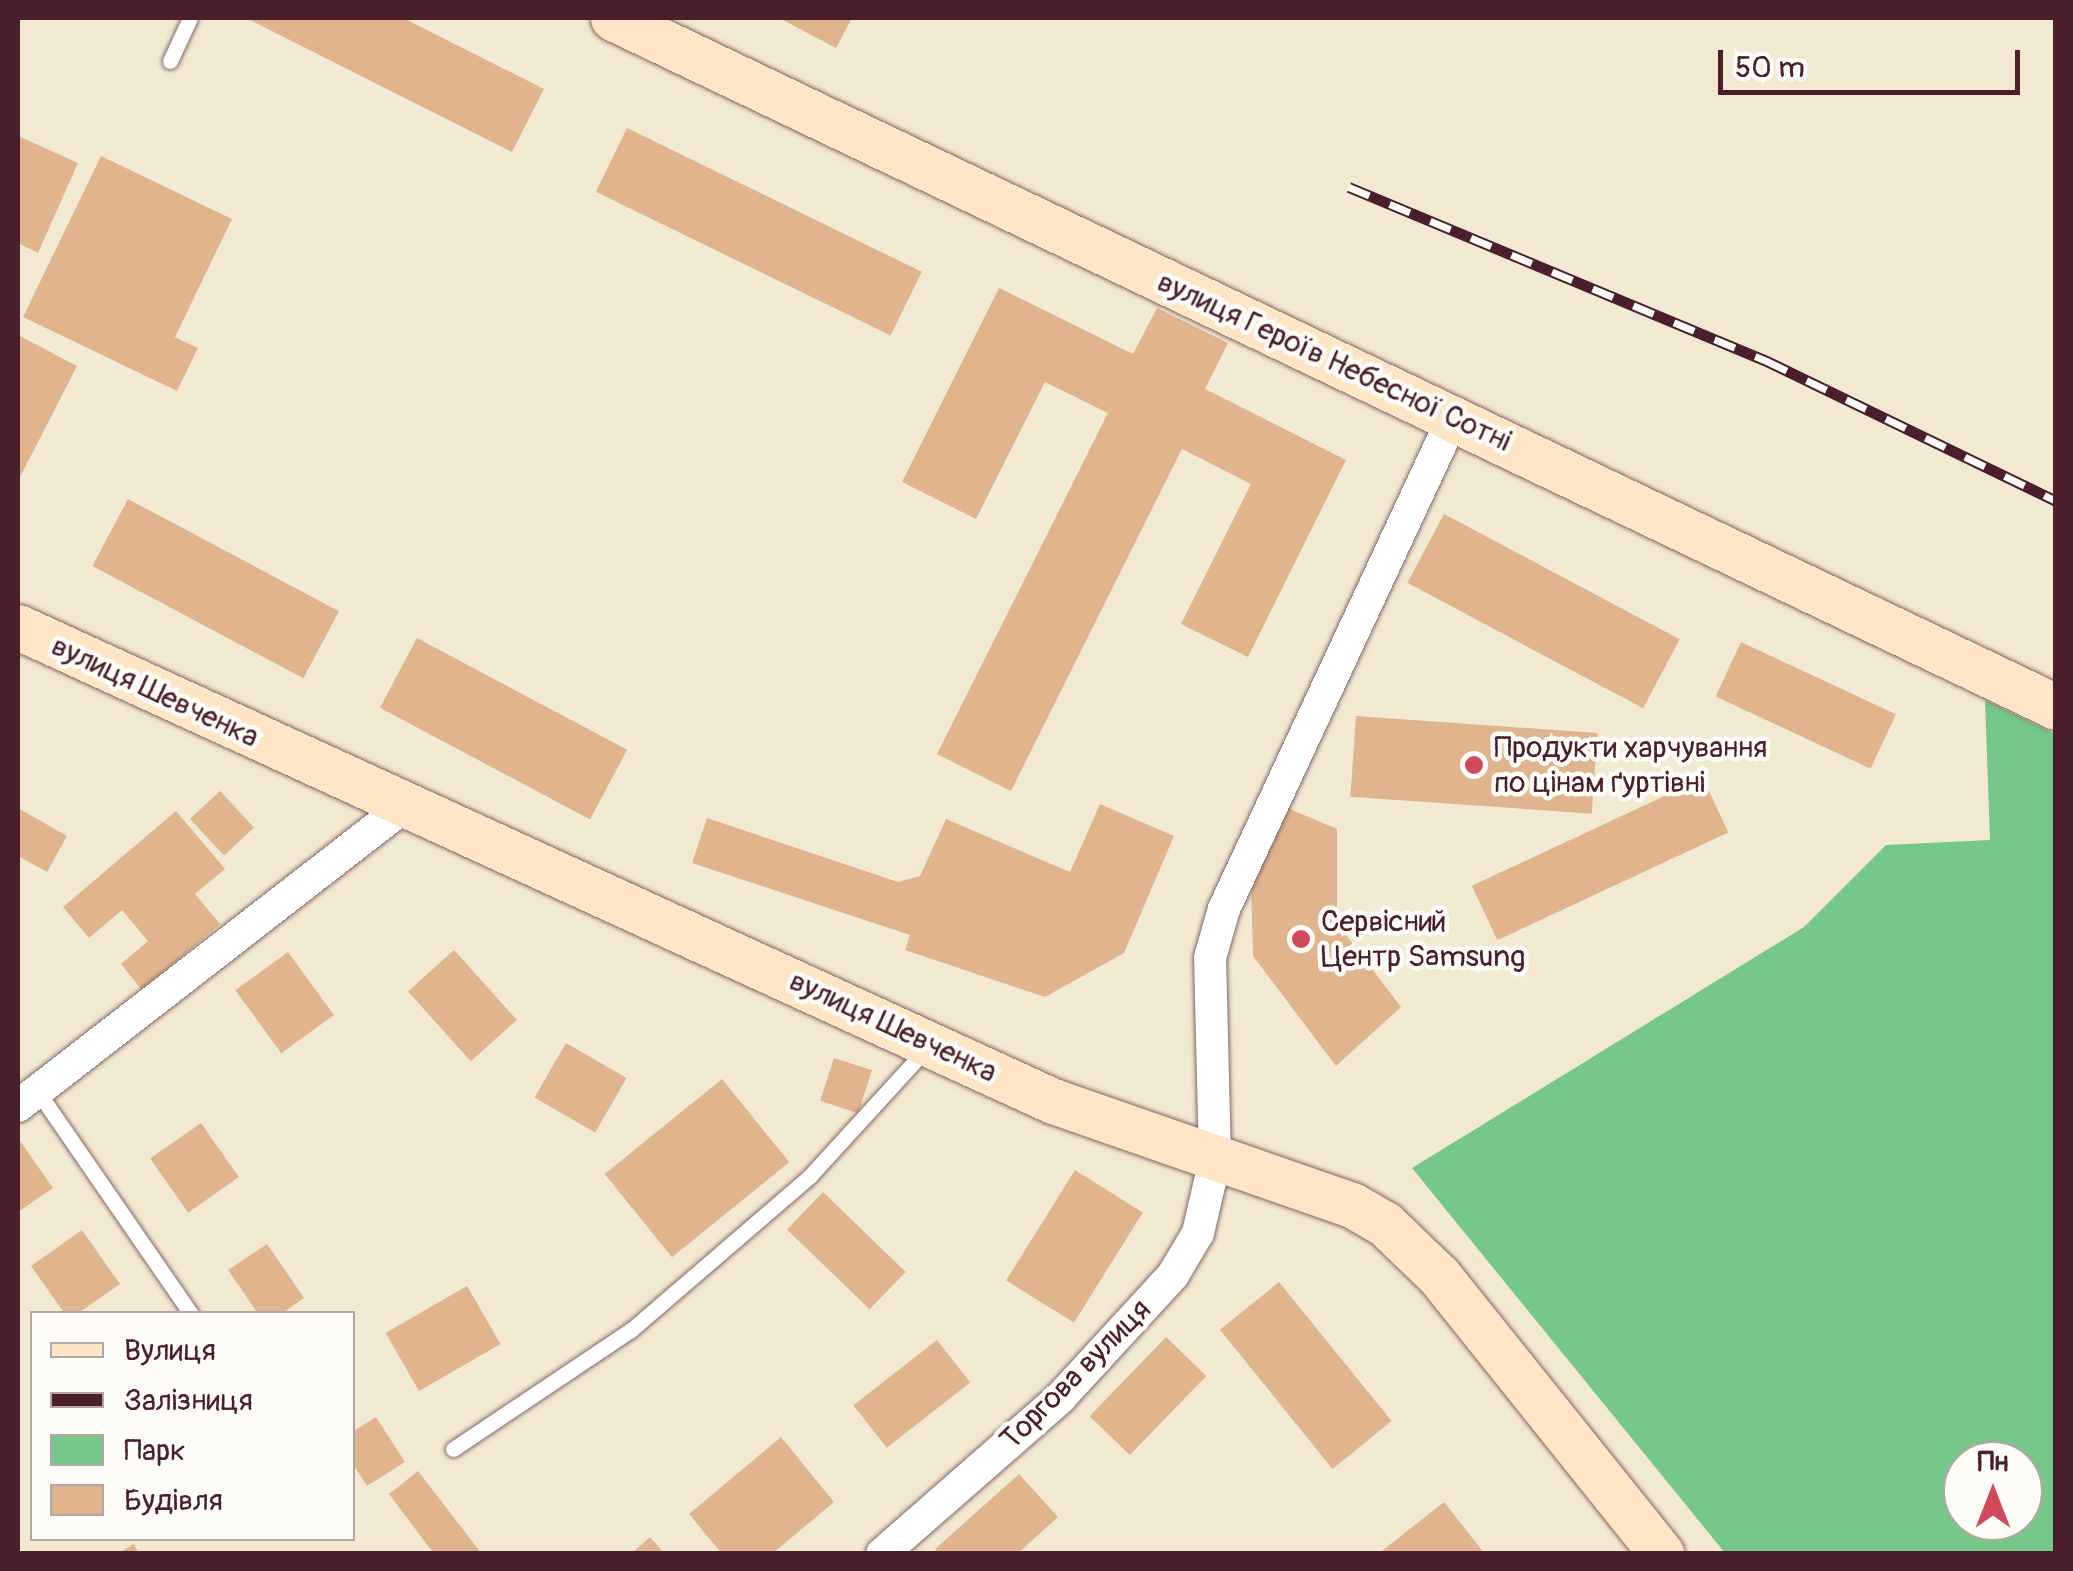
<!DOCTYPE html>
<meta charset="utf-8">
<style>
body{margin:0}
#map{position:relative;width:2073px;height:1571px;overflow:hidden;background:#f2e9d2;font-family:Pangolin,sans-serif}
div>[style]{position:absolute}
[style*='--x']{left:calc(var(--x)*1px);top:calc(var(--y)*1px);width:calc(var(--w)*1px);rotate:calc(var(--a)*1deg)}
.green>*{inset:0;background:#75c88a}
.building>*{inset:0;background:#e0b58e;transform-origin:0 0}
.roads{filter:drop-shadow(0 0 2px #856665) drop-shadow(0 0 2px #856665)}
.lane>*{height:15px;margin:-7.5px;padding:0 7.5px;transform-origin:7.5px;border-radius:7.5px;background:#fff}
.street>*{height:32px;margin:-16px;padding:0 16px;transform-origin:16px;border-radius:16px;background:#fff}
.secondary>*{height:45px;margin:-22.5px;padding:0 22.5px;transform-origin:22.5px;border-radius:22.5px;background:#fde5c5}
.rail>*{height:11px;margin-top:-5.5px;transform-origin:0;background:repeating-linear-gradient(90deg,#fdfcf7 0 22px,#4a1f2b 0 44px);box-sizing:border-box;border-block:2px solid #4a1f2b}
.dots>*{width:28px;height:28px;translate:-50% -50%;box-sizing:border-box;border:5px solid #fdfcf7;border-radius:50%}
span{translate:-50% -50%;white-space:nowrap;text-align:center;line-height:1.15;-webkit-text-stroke:9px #fdfcf7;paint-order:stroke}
.street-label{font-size:30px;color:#4a1f2b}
.poi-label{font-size:30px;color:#4a1f2b}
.left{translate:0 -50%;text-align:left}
.frame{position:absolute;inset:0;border:20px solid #4a1f2b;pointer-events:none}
.legend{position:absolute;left:30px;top:1311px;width:325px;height:230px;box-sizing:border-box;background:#fdfcf7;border:2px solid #b5a4a5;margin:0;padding:12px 18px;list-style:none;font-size:30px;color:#4a1f2b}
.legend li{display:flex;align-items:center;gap:20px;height:50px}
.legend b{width:50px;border:2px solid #b5a4a5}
.north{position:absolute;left:1943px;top:1441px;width:100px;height:100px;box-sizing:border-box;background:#fdfcf7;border:2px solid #b5a4a5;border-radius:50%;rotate:0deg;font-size:28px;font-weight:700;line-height:40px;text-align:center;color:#4a1f2b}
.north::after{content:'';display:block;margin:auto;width:35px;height:45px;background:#d1495b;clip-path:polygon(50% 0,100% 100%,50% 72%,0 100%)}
.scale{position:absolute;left:1718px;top:50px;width:302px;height:45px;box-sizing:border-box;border:5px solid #4a1f2b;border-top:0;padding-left:12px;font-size:30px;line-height:35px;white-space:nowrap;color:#4a1f2b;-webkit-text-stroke:8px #fdfcf7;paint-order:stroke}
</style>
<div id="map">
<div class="green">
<div style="clip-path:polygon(evenodd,1985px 700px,2055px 734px,2055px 1553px,1725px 1553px,1412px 1168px,1804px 927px,1886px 845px,1990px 840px,1985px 700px,1963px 1461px,2023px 1461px,2023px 1521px,1963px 1521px,1963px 1461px)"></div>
</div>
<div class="building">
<div style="clip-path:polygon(246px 18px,403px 18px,544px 89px,512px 152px)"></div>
<div style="clip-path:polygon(779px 18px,852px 18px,836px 48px)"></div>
<div style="left:627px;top:128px;width:328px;height:71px;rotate:26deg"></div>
<div style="clip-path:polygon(18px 136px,78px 163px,38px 253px,18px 243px)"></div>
<div style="clip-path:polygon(101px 156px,232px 219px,175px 337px,198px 348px,177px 391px,23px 317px)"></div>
<div style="clip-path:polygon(999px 288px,1133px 354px,1157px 308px,1228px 343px,1205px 389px,1346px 460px,1248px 657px,1181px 624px,1251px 484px,1182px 449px,1011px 791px,937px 754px,1108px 413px,1045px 382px,976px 519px,902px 482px)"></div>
<div style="clip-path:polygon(18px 335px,77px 366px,18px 481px)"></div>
<div style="left:128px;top:499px;width:239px;height:76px;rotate:28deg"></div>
<div style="left:1444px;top:514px;width:267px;height:78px;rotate:28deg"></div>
<div style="left:417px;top:638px;width:238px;height:79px;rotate:28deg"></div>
<div style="left:1741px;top:642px;width:171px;height:60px;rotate:25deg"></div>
<div style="left:1356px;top:716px;width:242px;height:81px;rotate:4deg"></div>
<div style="left:1703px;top:778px;width:60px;height:255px;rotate:65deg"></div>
<div style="left:220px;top:791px;width:50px;height:41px;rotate:47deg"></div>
<div style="clip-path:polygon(1100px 804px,1174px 836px,1124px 953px,1045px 997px,905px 950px,910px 935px,692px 863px,707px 818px,898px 882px,920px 876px,946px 819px,1070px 872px)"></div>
<div style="clip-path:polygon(1285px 807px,1337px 829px,1337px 923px,1401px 1007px,1336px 1066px,1253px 956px,1250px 852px)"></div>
<div style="clip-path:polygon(18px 808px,67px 836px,47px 872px,18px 856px)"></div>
<div style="clip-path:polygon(176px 811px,225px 869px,195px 894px,220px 924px,142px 990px,121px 964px,148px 941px,122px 910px,89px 938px,63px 907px)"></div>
<div style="left:454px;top:950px;width:94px;height:62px;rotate:48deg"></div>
<div style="left:288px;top:952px;width:78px;height:65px;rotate:54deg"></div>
<div style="left:566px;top:1043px;width:70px;height:63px;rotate:30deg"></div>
<div style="left:834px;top:1058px;width:40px;height:45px;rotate:18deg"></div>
<div style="left:722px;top:1079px;width:107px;height:151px;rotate:51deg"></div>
<div style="left:201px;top:1123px;width:66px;height:62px;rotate:55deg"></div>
<div style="clip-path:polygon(18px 1138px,53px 1188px,18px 1212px)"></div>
<div style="left:1075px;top:1170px;width:80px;height:130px;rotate:32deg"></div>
<div style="left:823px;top:1192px;width:115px;height:52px;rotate:44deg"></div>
<div style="clip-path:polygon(82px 1230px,120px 1284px,77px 1314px,65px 1314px,31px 1266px)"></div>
<div style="clip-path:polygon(267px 1244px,304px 1298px,281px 1314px,258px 1314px,228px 1270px)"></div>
<div style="left:1279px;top:1282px;width:179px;height:76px;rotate:51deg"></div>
<div style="left:467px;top:1286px;width:67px;height:94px;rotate:60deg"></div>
<div style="left:1166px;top:1337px;width:56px;height:110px;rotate:44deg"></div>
<div style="left:937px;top:1340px;width:54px;height:106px;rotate:52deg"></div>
<div style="clip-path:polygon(376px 1417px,405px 1462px,367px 1486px,352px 1463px,352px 1432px)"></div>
<div style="clip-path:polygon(781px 1437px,834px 1502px,772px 1554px,722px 1554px,689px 1514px)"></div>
<div style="clip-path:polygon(418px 1471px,482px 1554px,434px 1554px,389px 1494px)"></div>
<div style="clip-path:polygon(1019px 1474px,1058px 1517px,1017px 1554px,939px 1554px,935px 1549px)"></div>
<div style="clip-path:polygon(1444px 1502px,1485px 1554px,1378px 1554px)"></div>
<div style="clip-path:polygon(650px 1537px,665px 1554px,631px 1554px)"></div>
<div style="clip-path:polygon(134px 1544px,139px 1554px,117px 1554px)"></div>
</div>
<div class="roads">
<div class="lane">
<div style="--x:170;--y:61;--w:47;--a:-65.1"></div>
<div style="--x:38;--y:1092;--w:270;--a:55.4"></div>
<div style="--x:453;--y:1449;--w:214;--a:-33.8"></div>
<div style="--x:631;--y:1330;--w:235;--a:-40.7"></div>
<div style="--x:809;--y:1177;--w:172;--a:-47.6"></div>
</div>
<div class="street">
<div style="--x:18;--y:1106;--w:488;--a:-37.8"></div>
<div style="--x:882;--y:1554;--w:237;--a:-41.2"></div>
<div style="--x:1060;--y:1398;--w:167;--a:-47.4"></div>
<div style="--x:1173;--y:1275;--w:49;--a:-59.2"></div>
<div style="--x:1198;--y:1233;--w:75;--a:-76.9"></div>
<div style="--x:1215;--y:1160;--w:202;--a:-91.4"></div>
<div style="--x:1210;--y:958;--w:51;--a:-74.1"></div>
<div style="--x:1224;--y:909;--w:542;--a:-65"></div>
</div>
<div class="secondary">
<div style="--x:613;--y:18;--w:1599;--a:25.52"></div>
<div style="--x:18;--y:627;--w:1138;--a:24.61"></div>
<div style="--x:1053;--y:1101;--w:317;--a:19.2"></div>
<div style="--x:1352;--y:1205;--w:38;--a:30"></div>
<div style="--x:1385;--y:1224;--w:75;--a:43.9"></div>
<div style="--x:1439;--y:1276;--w:356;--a:51.3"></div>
</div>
</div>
<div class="rail">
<div style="--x:1349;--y:187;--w:453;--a:22.6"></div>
<div style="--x:1767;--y:361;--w:321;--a:25.8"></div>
</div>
<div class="dots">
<div style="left:1474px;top:765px;background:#d1495b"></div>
<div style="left:1301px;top:939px;background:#d1495b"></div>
</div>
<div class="street-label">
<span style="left:1334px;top:362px;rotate:25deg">вулиця Героїв Небесної Сотні</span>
<span style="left:155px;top:692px;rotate:25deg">вулиця Шевченка</span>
<span style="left:893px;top:1027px;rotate:25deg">вулиця Шевченка</span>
<span style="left:1076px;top:1375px;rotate:-45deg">Торгова вулиця</span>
</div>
<div class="poi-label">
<span class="left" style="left:1494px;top:765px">Продукти харчування<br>по цінам ґуртівні</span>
<span class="left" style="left:1321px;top:939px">Сервісний<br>Центр Samsung</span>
</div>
<div class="frame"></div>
<ul class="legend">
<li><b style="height:12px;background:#fde5c5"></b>Вулиця</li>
<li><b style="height:12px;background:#4a1f2b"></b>Залізниця</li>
<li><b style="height:28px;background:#75c88a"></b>Парк</li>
<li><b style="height:28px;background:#e0b58e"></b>Будівля</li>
</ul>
<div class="north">Пн</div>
<div class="scale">50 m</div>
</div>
